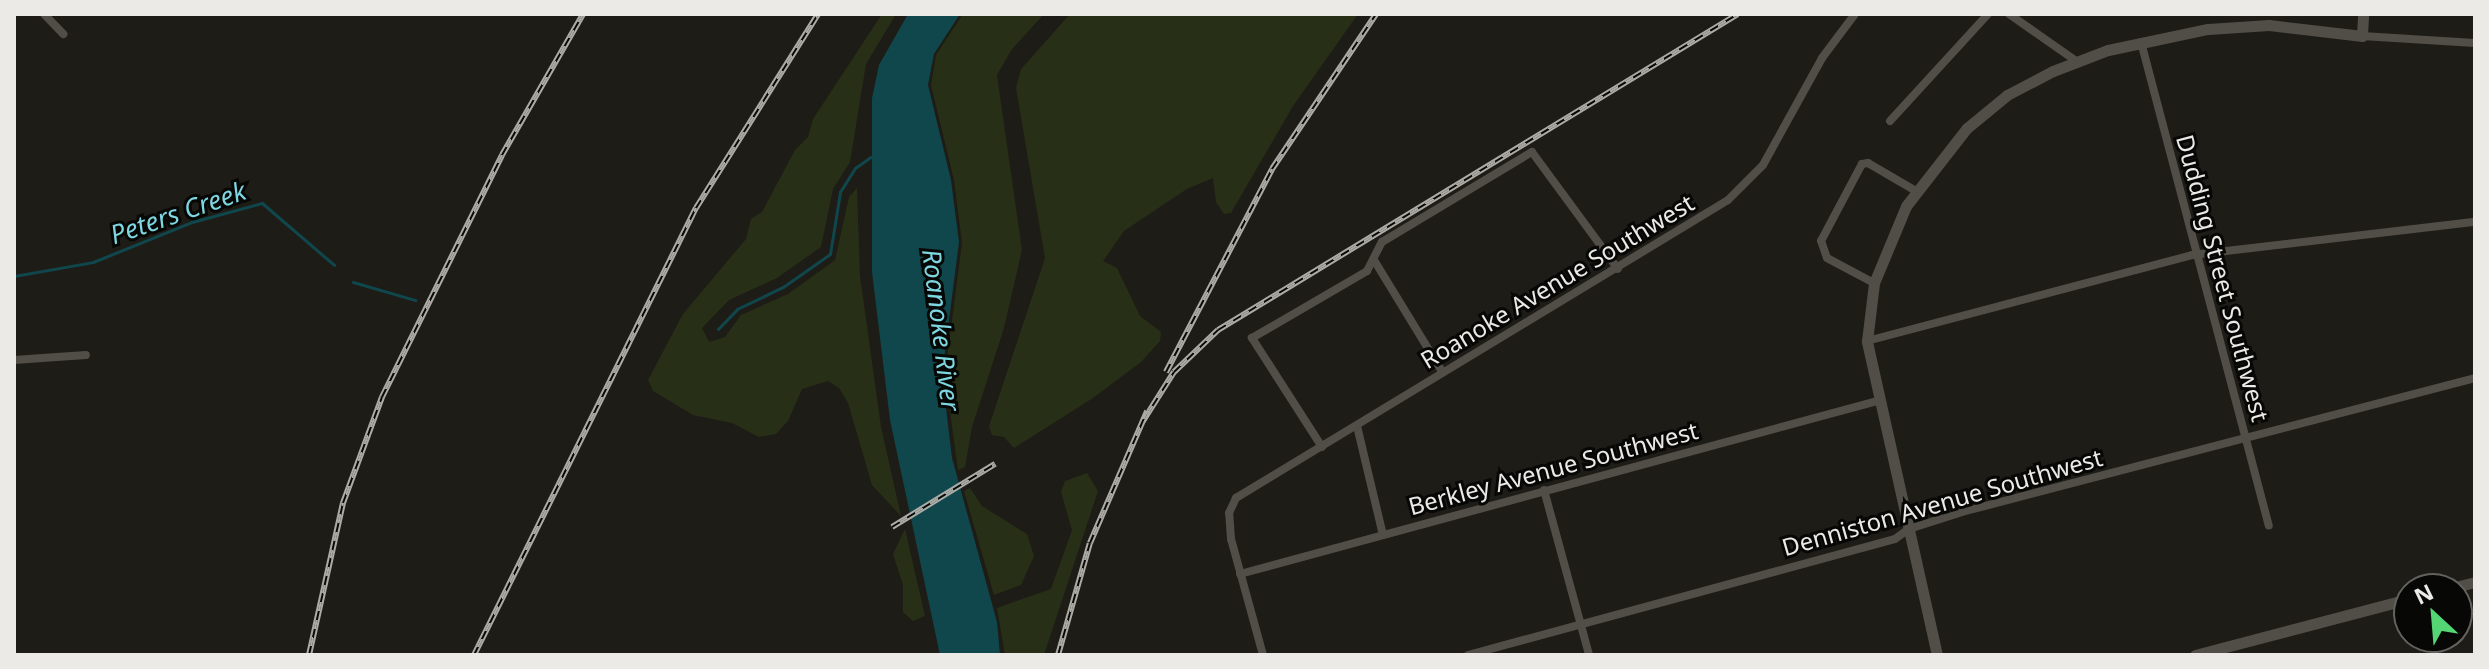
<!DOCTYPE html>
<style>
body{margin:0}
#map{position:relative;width:2489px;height:669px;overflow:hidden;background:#1e1c16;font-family:"Noto Sans",sans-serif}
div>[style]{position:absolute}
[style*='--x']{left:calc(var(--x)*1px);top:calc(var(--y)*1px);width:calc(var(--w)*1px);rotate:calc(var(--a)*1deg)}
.green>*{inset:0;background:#282f17}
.water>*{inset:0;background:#0f474c}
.stream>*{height:3px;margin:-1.5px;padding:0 1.5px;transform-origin:1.5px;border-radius:1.5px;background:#0f474c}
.street>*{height:8px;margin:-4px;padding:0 4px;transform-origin:4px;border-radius:4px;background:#504e47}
.secondary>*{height:11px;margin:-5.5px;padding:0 5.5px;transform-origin:5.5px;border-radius:5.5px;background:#504e47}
.rail>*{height:6px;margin-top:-3px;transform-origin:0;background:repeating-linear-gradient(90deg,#070705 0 9px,#acaba6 0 18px);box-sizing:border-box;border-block:2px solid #acaba6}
span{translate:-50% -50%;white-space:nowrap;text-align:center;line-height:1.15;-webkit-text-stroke:6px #070705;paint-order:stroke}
.street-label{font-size:24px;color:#ebeae6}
.water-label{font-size:26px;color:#7ed6e0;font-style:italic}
.frame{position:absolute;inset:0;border:16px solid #ebeae6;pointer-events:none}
.north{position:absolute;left:2393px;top:573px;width:80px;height:80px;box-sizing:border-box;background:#070705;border:2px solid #62625f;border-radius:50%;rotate:334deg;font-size:22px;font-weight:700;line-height:32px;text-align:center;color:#ebeae6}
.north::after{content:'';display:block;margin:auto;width:28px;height:36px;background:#53d673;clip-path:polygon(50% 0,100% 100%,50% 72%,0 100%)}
</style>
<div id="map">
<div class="green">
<div style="clip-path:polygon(882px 14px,896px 14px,866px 64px,850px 162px,833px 189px,821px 247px,777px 278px,729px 300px,702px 328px,709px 342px,725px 337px,741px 315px,788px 294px,835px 260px,849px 197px,857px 188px,860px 276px,881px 427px,901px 516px,872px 485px,848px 403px,839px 388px,828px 381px,802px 389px,788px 421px,776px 434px,759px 437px,732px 423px,693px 415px,653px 391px,648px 380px,683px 314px,746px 239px,751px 219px,762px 212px,795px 150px,808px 137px,813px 119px)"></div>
<div style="clip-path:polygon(963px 14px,1044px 14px,1012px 49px,997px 75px,1022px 250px,1004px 328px,972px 427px,965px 467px,958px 470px,945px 375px,962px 243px,954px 180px,931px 85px,936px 55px)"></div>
<div style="clip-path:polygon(1070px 14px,1358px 14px,1293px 106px,1231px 213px,1224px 214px,1216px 202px,1213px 178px,1187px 189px,1124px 231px,1103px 261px,1117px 268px,1140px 316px,1161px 332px,1160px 341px,1141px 362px,1093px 398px,1014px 448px,1004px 437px,992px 435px,989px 426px,1045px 258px,1016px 88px,1021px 69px)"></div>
<div style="clip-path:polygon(1087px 473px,1098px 491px,1044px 655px,1005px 655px,997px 608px,1051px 589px,1072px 530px,1061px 492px,1065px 481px)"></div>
<div style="clip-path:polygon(970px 488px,982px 506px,1027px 534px,1034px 556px,1021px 585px,994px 595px,964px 491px)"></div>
<div style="clip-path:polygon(905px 529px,925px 616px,913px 621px,903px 612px,903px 585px,893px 554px)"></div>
</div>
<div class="water">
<div style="clip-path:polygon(908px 14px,960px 14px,934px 54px,928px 85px,951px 180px,959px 242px,942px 375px,952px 458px,997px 622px,1000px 655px,940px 655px,890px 420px,872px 272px,872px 98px,879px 65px)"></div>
</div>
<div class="stream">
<div style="--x:14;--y:276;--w:80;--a:-10"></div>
<div style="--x:93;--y:262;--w:107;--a:-22"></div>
<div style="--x:192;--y:222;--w:73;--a:-15.2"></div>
<div style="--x:262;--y:203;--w:95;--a:40.7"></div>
<div style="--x:353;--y:282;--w:65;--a:16.2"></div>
<div style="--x:718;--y:329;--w:28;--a:-46"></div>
<div style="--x:737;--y:309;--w:51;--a:-25.6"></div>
<div style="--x:783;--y:287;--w:57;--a:-35.1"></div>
<div style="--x:830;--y:254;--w:63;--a:-80.8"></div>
<div style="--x:840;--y:192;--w:28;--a:-58"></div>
<div style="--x:855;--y:168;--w:19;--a:-35"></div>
</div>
<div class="street">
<div style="--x:44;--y:14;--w:28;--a:46"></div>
<div style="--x:2009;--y:14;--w:82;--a:35"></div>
<div style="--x:2362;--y:36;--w:113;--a:3.5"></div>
<div style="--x:2141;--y:42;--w:500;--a:75.2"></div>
<div style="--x:1890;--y:121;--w:145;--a:-47.5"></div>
<div style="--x:1374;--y:260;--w:132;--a:58.6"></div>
<div style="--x:1874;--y:283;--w:53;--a:-152"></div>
<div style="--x:1827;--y:258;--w:18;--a:-109"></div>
<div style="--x:1821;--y:241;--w:87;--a:-62"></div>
<div style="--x:1862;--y:164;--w:6;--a:-9"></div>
<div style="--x:1868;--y:163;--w:56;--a:30.3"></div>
<div style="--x:1867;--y:341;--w:336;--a:-14.8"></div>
<div style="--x:2192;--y:255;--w:285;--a:-6.7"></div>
<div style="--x:14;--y:360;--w:72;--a:-4"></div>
<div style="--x:1357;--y:426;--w:112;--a:76.6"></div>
<div style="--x:1322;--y:447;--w:130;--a:-122.7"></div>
<div style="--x:1252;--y:338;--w:133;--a:-30.2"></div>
<div style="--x:1367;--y:271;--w:33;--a:-63"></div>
<div style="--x:1382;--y:242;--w:175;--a:-31"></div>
<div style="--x:1532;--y:152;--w:145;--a:53.7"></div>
<div style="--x:1544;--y:490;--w:171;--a:74.7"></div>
<div style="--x:1240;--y:574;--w:660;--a:-15.19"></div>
<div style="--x:1263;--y:655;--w:120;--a:-105.4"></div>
<div style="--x:1231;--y:539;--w:26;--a:-94"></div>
<div style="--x:1229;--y:513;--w:17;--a:-65"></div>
<div style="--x:1236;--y:498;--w:575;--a:-31.2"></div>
<div style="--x:1728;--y:200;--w:49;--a:-45"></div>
<div style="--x:1763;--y:165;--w:122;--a:-61.1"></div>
<div style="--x:1822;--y:58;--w:55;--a:-53.1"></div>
<div style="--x:1468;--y:655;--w:442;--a:-15.2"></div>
<div style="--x:1895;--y:539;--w:17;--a:-36"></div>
<div style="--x:1909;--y:529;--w:56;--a:-17.8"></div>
<div style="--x:1962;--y:512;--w:530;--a:-14.64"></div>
</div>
<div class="secondary">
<div style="--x:2447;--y:589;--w:29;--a:-14"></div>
<div style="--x:1937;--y:655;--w:322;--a:-102.6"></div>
<div style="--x:1867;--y:341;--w:58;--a:-83.1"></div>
<div style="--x:1874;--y:283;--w:83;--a:-67.4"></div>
<div style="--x:1906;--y:206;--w:99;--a:-52"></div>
<div style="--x:1967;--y:128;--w:52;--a:-39.5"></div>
<div style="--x:2007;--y:95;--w:52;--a:-27.6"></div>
<div style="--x:2053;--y:71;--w:59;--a:-20.9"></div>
<div style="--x:2108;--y:50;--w:102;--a:-11.9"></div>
<div style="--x:2208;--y:29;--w:61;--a:-3.8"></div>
<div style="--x:2269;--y:25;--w:94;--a:6.7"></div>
<div style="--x:2362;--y:36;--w:22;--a:-87"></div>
<div style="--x:2195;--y:655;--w:221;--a:-14.7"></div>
</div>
<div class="rail">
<div style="--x:1166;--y:372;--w:229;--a:-62.4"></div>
<div style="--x:1272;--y:169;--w:187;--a:-56.1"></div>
<div style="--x:1143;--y:421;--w:58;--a:-57.7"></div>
<div style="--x:1174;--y:372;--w:61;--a:-43.7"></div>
<div style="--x:1218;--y:330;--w:608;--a:-31.29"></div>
<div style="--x:892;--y:527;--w:121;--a:-31.5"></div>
<div style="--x:309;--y:655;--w:156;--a:-77.4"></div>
<div style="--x:343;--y:503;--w:113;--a:-69.8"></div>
<div style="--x:382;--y:397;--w:270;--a:-63.6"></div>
<div style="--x:502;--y:155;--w:163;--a:-60.1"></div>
<div style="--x:474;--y:655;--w:499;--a:-63.6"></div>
<div style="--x:696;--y:208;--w:229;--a:-57.8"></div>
<div style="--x:1058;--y:655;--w:116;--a:-74.1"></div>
<div style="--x:1090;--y:543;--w:144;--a:-66.6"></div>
</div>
<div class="street-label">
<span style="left:2223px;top:278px;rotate:75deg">Dudding Street Southwest</span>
<span style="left:1557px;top:281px;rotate:-31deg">Roanoke Avenue Southwest</span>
<span style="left:1553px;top:468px;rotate:-15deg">Berkley Avenue Southwest</span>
<span style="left:1942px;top:502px;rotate:-16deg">Denniston Avenue Southwest</span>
</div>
<div class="water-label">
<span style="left:178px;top:213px;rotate:-19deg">Peters Creek</span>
<span style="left:941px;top:330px;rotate:83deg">Roanoke River</span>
</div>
<div class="frame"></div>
<div class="north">N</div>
</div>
